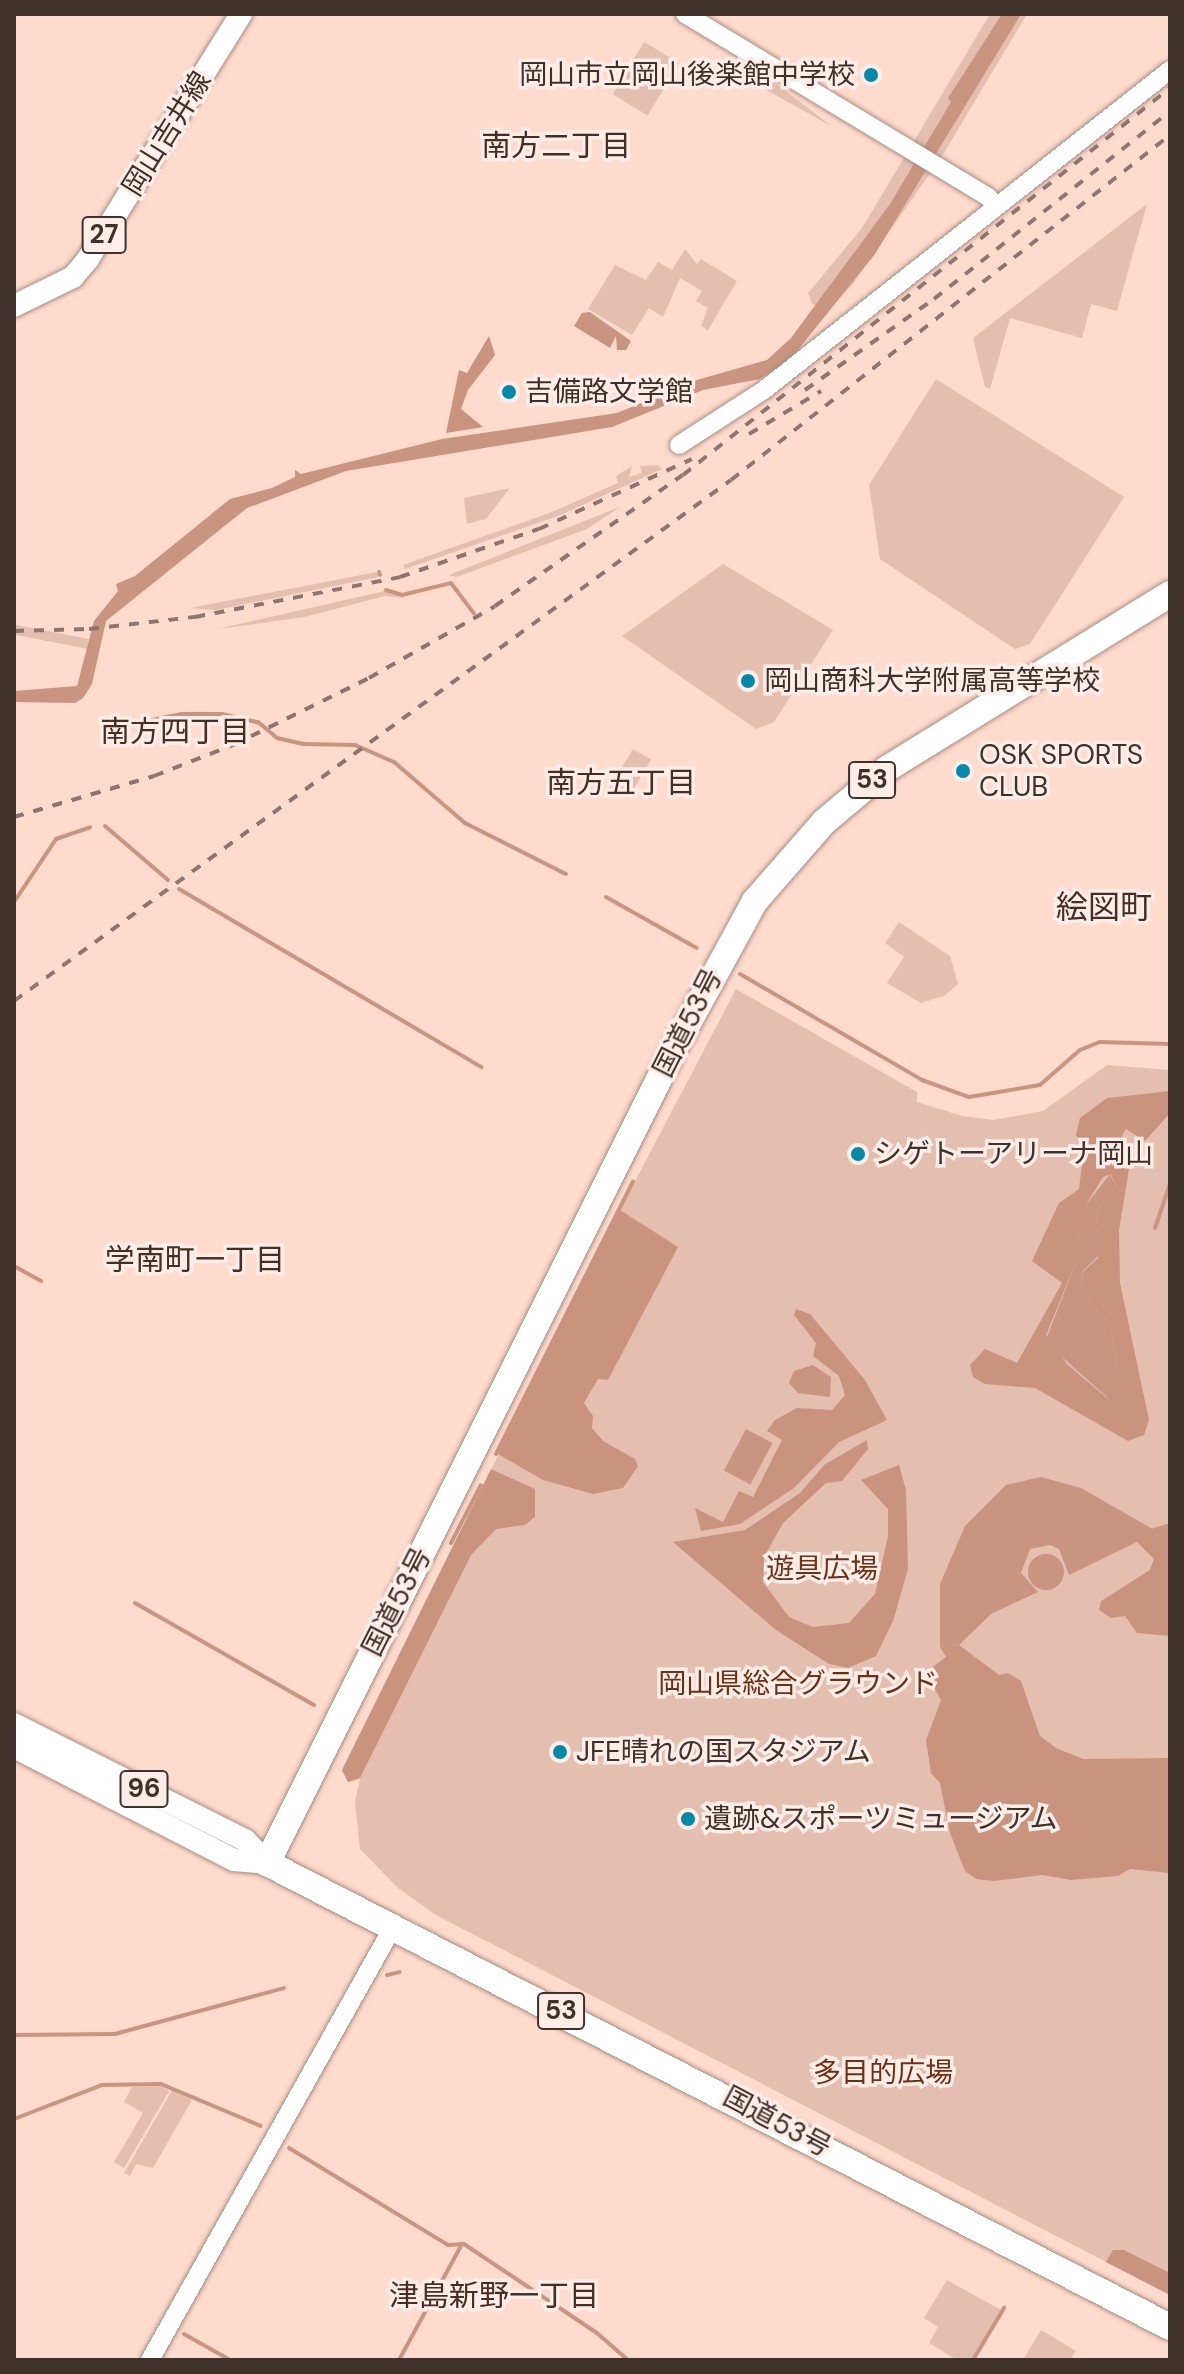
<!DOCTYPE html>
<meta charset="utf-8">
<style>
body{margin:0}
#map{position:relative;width:1184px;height:2374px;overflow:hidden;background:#fedbcd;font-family:"DM Sans","Noto Sans JP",sans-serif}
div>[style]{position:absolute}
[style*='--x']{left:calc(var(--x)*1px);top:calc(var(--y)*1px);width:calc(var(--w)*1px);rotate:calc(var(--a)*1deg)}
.green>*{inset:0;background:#e4beaf;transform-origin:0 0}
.forest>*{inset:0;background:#c9937e}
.water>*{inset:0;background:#ca9580;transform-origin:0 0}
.round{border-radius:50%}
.stream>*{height:4px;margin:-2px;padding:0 2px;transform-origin:2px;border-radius:2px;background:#ca9580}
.roads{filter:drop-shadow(0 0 2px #ab8b7f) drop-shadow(0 0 2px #ab8b7f)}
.minor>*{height:18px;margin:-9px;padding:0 9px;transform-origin:9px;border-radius:9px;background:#fff}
.major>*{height:22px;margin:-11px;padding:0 11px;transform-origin:11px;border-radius:11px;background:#fff}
.highway>*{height:26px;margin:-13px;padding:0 13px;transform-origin:13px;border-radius:13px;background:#fff}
.rail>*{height:4px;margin-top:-2px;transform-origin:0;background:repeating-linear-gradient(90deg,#8c766d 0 10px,transparent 0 20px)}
.dots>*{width:22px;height:22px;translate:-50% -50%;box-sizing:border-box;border:4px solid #fcede8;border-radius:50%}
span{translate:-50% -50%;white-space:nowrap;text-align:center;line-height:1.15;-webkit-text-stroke:7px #fcede8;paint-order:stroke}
.shield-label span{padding:2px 6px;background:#fcede8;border:2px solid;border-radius:6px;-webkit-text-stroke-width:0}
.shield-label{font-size:26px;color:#3e302b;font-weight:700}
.poi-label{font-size:28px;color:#3e302b}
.right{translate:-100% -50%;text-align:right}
.left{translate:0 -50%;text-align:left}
.street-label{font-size:28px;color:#3e302b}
.park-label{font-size:28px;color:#702f11}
.neighbourhood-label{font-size:30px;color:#472d22}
.quarter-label{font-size:32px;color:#472d22}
.frame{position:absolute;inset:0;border:16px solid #3e302b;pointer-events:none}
</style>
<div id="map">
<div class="green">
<div style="clip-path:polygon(990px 14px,1027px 14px,942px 156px,852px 285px,826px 311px,812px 304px,808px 293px,862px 228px)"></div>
<div style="left:644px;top:42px;width:41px;height:61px;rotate:31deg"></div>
<div style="clip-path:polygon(743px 64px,775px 83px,833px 127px,752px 82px)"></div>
<div style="clip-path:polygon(1147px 204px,1117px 311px,1091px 304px,1082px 338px,1010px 318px,990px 389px,985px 387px,973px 338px)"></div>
<div style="clip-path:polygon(685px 249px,697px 264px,701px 259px,737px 281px,708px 330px,701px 326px,708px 308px,696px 301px,702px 291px,680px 278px,663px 317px,649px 308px,632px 335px,588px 309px,615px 265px,646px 280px,658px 262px,672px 270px)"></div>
<div style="clip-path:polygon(936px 379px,1124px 497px,1030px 644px,1015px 649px,880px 559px,869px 485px)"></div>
<div style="clip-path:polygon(658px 465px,662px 469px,558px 516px,405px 569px,403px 565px,552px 512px,618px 483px,616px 476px,632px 466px,629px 477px,642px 473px,640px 466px)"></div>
<div style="clip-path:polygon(510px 488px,486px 519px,467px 524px,464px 498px)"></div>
<div style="clip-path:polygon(620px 507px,587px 529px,456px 577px,449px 575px)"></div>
<div style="clip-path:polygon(723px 564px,833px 630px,774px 722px,756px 729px,622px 636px)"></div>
<div style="clip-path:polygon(377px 572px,378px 577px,216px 610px,190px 608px)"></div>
<div style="clip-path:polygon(385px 591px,403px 598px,385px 596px,304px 617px,218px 629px)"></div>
<div style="left:89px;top:639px;width:10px;height:75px;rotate:101deg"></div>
<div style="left:633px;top:749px;width:21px;height:45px;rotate:31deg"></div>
<div style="clip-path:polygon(899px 922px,950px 956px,958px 984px,944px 996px,921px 1003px,887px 983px,904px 957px,885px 943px)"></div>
<div style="clip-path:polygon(736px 989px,917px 1092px,917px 1102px,962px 1116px,994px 1120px,1043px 1111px,1107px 1065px,1170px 1070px,1170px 2295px,436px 1915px,398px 1888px,360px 1849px,355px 1802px,360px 1779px,348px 1782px,342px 1770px,620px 1210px)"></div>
<div style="clip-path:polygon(161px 2086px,169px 2091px,124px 2168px,114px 2162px,143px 2113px,124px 2102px,132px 2087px)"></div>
<div style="clip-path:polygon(173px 2089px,192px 2100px,153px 2168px,136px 2164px,130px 2176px,124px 2173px)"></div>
<div style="clip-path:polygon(947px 2280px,1001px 2310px,971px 2360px,957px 2360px,929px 2343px,938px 2327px,924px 2318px)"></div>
<div style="clip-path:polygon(1041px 2330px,1076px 2351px,1070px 2360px,1023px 2360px)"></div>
</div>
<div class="forest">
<div style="clip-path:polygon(489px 336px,495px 355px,468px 390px,461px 409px,483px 427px,446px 433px,459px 370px,467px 373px)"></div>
<div style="clip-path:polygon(evenodd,1170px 1091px,1170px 1113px,1145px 1141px,1126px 1129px,1112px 1152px,1130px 1163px,1119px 1230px,1120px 1283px,1149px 1420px,1144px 1435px,1128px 1441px,1035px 1388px,985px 1384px,973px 1377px,970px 1365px,985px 1349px,1017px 1363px,1062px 1283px,1032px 1261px,1059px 1203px,1079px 1189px,1084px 1147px,1076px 1135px,1080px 1118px,1107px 1098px,1170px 1091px,1111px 1174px,1116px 1186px,1100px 1207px,1096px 1224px,1098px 1258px,1083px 1272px,1081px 1283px,1099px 1314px,1110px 1323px,1118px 1370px,1107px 1398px,1067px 1364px,1046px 1335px,1076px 1262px,1085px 1206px,1103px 1177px,1111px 1174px)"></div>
<div style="clip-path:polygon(620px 1210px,678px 1247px,608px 1380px,598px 1379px,584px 1403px,593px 1416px,592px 1428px,603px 1441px,635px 1459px,638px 1466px,623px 1488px,593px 1494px,543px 1480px,498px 1454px)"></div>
<div style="clip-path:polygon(796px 1309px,810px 1314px,865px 1380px,887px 1420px,839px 1442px,794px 1488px,740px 1524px,701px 1531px,695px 1508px,723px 1522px,739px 1491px,753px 1497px,782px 1440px,767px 1431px,775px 1420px,797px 1408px,832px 1410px,845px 1395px,839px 1376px,813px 1356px,816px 1343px,794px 1315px)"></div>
<div style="clip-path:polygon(867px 1440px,868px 1449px,842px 1481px,826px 1483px,783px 1523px,764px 1557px,763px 1582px,789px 1617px,813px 1627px,849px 1623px,875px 1594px,888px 1536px,888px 1509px,861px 1480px,899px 1465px,906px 1490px,908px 1569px,893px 1621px,876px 1656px,848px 1668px,829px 1664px,776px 1630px,673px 1542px,745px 1530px,800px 1493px,824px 1465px)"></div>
<div style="clip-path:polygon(491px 1469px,535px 1489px,535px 1517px,525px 1525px,496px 1529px,471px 1555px,360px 1778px,348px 1782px,342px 1770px)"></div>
<div style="clip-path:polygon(1170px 1523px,1170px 1636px,1137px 1633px,1125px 1616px,1111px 1618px,1099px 1610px,1101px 1601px,1150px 1570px,1154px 1559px,1137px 1542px,1148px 1530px)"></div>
<div style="clip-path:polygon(959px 1645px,999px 1675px,1008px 1673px,1021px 1681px,1040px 1736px,1056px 1748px,1083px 1759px,1170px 1758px,1170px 1873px,1130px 1869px,1118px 1876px,1071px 1880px,1042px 1875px,994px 1881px,976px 1879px,965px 1871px,950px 1833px,940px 1783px,931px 1773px,926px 1740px,941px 1700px,926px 1672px,946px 1657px,940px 1647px)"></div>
<div style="clip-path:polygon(1113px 2250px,1124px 2250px,1170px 2273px,1170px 2295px,1106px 2262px)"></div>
</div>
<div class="water">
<div style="clip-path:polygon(1002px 14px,1021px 14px,875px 254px,789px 361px,760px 379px,703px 390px,612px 427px,346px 471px,247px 508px,106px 621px,92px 684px,83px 698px,75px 703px,14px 702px,14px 691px,77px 686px,94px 621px,118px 591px,116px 584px,135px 576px,230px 499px,272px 488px,295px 477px,295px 470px,301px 474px,442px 439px,617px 413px,697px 380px,767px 360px,791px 338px,890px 204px,951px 102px,948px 98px)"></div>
<div style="clip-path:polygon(590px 312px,631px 341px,626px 350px,617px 350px,616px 336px,610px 348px,574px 326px,582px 313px)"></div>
<div style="clip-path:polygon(1110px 1174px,1116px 1186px,1100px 1207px,1096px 1224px,1105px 1242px,1103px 1251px,1083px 1271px,1081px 1283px,1099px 1314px,1110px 1323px,1118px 1370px,1114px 1397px,1108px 1398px,1045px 1342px,1076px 1262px,1073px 1244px,1085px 1206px)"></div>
<div style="clip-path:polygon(813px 1365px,831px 1377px,830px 1397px,798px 1393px,789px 1383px,794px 1371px)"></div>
<div style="left:746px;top:1429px;width:30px;height:47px;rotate:28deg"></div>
<div style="clip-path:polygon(1041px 1477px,1081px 1488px,1156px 1531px,1148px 1531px,1137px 1542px,1069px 1575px,1059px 1549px,1050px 1545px,1030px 1549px,1021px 1573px,1038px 1592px,991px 1614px,959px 1645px,940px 1647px,940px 1584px,965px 1526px,1006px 1485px)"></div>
<div class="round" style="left:1028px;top:1554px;width:36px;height:36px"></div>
</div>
<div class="stream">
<div style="--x:379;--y:572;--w:3;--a:72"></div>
<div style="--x:386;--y:590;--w:17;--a:17"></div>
<div style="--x:402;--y:595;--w:50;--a:-13.8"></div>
<div style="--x:451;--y:583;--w:38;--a:53"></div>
<div style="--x:126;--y:725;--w:57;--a:-11.1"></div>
<div style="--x:182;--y:714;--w:40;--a:0"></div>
<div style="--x:222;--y:714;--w:37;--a:13"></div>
<div style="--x:258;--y:722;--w:25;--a:40"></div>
<div style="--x:277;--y:738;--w:27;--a:13"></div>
<div style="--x:303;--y:744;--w:52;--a:1.1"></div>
<div style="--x:355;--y:745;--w:43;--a:23.6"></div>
<div style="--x:394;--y:762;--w:94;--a:40.7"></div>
<div style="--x:465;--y:823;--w:113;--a:26.8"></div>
<div style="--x:105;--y:826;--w:83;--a:40.6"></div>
<div style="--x:179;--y:889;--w:351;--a:30.5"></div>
<div style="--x:606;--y:897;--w:104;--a:29.3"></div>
<div style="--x:14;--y:902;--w:76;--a:-56.3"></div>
<div style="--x:56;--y:839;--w:36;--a:-19"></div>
<div style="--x:740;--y:974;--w:211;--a:30.2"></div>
<div style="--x:922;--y:1080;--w:50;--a:19.9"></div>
<div style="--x:969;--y:1097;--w:72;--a:-9.6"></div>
<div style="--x:1040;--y:1085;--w:53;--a:-41.2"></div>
<div style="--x:1080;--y:1050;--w:22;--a:-22"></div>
<div style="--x:1100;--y:1042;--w:70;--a:1.6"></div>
<div style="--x:1155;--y:1228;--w:46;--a:-71.2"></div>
<div style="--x:14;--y:1266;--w:31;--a:29"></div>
<div style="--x:496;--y:1454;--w:305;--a:-63.3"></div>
<div style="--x:451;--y:1543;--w:65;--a:-62.7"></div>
<div style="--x:135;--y:1603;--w:206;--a:29.7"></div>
<div style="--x:387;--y:1975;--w:13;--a:-13"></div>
<div style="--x:14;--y:2035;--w:101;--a:-0.6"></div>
<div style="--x:115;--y:2034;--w:175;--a:-15.2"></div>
<div style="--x:14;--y:2119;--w:94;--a:-21.1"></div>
<div style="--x:102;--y:2085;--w:59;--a:-1"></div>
<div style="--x:161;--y:2084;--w:108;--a:22.8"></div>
<div style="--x:289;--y:2148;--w:186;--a:31.4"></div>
<div style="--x:448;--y:2245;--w:16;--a:-4"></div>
<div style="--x:464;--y:2244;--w:160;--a:33.8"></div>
<div style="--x:597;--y:2333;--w:41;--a:41.1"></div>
<div style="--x:184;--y:2334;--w:53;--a:29.5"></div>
<div style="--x:399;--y:2360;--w:132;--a:-61.5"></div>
<div style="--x:973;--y:2360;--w:61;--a:-59.2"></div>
</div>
<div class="roads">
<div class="minor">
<div style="--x:685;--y:14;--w:354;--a:31.1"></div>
<div style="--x:988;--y:197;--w:12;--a:48"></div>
<div style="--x:679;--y:445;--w:101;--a:-32.9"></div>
<div style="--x:764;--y:390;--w:517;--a:-38.24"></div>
<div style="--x:150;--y:2360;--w:498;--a:-60.7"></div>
</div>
<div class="major">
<div style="--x:14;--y:306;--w:66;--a:-26.2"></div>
<div style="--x:73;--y:277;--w:23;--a:-50"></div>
<div style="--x:88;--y:259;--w:289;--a:-58"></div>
<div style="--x:14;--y:1724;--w:258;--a:26.7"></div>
<div style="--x:245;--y:1840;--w:32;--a:46"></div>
<div style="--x:14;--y:1747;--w:247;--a:27.2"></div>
<div style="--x:234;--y:1860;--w:33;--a:5"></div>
</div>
<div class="highway">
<div style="--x:1170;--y:594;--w:333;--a:148.3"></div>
<div style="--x:887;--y:769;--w:82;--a:139.9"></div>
<div style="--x:824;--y:822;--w:105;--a:131.1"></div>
<div style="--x:755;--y:901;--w:164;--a:118.7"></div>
<div style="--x:676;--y:1045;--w:915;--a:116.57"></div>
<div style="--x:267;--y:1863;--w:1015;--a:27.2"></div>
</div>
</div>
<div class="rail">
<div style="--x:805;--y:390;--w:158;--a:-35.2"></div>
<div style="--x:934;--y:299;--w:302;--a:-38.5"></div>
<div style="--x:749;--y:434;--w:84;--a:-30.8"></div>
<div style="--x:14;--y:631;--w:75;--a:-1.5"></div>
<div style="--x:89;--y:629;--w:107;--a:-6.5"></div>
<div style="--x:195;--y:617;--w:209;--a:-11"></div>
<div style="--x:400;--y:577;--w:147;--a:-19.1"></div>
<div style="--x:539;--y:529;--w:168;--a:-24.6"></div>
<div style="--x:14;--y:817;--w:146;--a:-16.3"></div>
<div style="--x:154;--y:776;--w:85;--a:-21.4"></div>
<div style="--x:233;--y:745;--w:152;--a:-26.2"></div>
<div style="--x:369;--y:678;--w:145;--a:-29.7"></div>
<div style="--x:495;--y:606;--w:229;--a:-34.9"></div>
<div style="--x:683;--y:475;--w:622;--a:-38.47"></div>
<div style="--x:14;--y:1001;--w:886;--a:-36"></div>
<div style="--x:731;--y:480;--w:558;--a:-38.16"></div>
</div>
<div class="dots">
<div style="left:871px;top:75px;background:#0389aa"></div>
<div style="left:509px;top:392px;background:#0389aa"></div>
<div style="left:748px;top:681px;background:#0389aa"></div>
<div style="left:963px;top:771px;background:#0389aa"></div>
<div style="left:858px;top:1154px;background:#0389aa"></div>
<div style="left:560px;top:1752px;background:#0389aa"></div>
<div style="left:688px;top:1819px;background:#0389aa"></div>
</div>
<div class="shield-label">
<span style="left:104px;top:235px">27</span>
<span style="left:872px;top:780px">53</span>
<span style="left:144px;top:1789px">96</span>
<span style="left:561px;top:2011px">53</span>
</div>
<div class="poi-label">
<span class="right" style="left:855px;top:75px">岡山市立岡山後楽館中学校</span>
<span class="left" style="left:525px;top:392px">吉備路文学館</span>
<span class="left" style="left:764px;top:681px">岡山商科大学附属高等学校</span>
<span class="left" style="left:979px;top:771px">OSK SPORTS<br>CLUB</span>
<span class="left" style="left:874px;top:1154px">シゲトーアリーナ岡山</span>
<span class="left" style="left:576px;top:1752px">JFE晴れの国スタジアム</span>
<span class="left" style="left:704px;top:1819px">遺跡&amp;スポーツミュージアム</span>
</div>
<div class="street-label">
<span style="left:167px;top:134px;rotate:-58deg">岡山吉井線</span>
<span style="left:688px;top:1023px;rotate:-63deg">国道53号</span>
<span style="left:397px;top:1602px;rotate:-63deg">国道53号</span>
<span style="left:777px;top:2122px;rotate:28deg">国道53号</span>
</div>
<div class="park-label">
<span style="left:822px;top:1569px">遊具広場</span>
<span style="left:798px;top:1684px">岡山県総合グラウンド</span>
<span style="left:883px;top:2073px">多目的広場</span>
</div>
<div class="neighbourhood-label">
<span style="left:556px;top:146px">南方二丁目</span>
<span style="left:175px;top:732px">南方四丁目</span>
<span style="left:621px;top:783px">南方五丁目</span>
<span style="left:195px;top:1260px">学南町一丁目</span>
<span style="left:494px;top:2296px">津島新野一丁目</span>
</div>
<div class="quarter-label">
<span style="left:1104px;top:907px">絵図町</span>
</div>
<div class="frame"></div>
</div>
